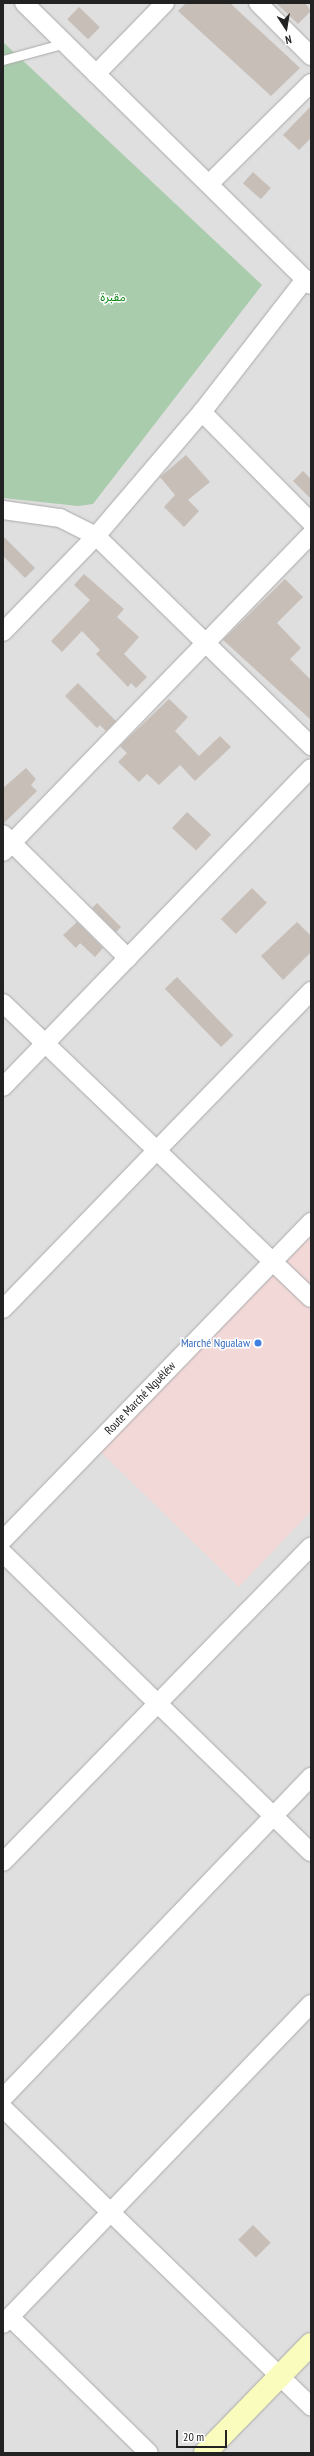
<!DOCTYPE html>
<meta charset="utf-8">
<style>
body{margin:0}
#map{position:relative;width:314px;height:2456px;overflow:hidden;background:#f2efe8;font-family:"PT Sans Narrow","Noto Sans Arabic",sans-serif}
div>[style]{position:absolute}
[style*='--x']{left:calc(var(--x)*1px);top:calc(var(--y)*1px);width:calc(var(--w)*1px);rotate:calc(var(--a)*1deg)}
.residential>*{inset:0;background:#e0dfdf;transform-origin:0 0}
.commercial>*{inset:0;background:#f3d8d8}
.cemetery>*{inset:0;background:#a9ccad}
.building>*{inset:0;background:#c7beb7;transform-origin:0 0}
.roads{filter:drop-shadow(0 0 1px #a9a9a9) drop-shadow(0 0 1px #a9a9a9)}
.lane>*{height:9px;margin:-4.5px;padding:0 4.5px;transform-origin:4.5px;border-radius:4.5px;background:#fff}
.street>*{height:18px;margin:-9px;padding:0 9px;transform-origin:9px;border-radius:9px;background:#fff}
.secondary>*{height:22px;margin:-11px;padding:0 11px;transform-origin:11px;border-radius:11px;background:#fafcbd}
.dots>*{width:11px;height:11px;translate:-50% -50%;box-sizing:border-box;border:2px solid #fff;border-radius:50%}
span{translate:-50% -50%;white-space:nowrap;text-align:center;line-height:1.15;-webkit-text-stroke:3px #fff;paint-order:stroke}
.park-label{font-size:12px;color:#088710}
.shop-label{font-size:12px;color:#366cbe}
.right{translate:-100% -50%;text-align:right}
.street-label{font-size:12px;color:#222}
.frame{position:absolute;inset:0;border:4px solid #222;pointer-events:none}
.north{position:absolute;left:266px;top:8px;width:40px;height:40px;-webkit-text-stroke:3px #fff;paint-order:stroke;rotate:168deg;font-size:11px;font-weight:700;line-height:16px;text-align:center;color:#222}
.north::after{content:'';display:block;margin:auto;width:14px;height:18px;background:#222;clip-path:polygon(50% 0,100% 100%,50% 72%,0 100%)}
.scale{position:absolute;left:176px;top:2430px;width:51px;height:18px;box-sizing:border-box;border:2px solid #222;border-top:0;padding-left:5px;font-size:12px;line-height:14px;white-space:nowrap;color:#222;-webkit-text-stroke:3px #fff;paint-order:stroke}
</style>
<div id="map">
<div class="residential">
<div style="left:3px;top:3px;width:308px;height:2450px"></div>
</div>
<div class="commercial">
<div style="clip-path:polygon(311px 1236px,311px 1511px,239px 1587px,100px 1451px)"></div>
</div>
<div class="cemetery">
<div style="clip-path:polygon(3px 42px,262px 285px,93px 504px,78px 506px,3px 498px)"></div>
</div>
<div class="building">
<div style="clip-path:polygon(186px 3px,230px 3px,300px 68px,271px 96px,178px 11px)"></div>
<div style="clip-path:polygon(276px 3px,305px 3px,311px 11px,298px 24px)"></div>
<div style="left:79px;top:7px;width:29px;height:17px;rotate:44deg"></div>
<div style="clip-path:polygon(311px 106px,311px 138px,299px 150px,283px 135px)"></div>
<div style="left:253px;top:172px;width:24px;height:15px;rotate:42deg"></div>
<div style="clip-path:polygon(186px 455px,210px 482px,188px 500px,199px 511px,184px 527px,164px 507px,175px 495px,160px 477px)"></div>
<div style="clip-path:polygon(303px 471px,311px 479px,311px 499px,293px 481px)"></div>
<div style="clip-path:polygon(3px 536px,35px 568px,25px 578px,3px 556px)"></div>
<div style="clip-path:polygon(84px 574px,124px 609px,117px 617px,139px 637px,124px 654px,147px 677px,136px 688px,131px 683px,128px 687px,96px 654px,100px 650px,82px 631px,62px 652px,51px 641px,90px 600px,74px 585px)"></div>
<div style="clip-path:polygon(285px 579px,303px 597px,277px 623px,301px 648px,290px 659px,311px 680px,311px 720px,223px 640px)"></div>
<div style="clip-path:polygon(78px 683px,116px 721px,106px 731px,100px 725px,97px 728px,65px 696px)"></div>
<div style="clip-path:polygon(169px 699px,188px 717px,175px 731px,199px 756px,220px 736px,231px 747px,195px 781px,180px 765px,159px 785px,147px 774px,139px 782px,118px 762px,127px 753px,120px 746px)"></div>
<div style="clip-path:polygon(26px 768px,36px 779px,31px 785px,37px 791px,3px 824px,3px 788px)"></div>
<div style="left:187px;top:812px;width:33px;height:22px;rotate:43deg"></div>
<div style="left:252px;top:888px;width:21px;height:44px;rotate:45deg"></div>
<div style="left:97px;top:903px;width:34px;height:7px;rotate:45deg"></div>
<div style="clip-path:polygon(77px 922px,103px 948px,95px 957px,80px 943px,76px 948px,63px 935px)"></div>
<div style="clip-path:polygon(297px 922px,311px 936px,311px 952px,283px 980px,261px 956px)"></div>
<div style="left:177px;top:977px;width:81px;height:17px;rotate:46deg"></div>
<div style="left:253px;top:2225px;width:25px;height:21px;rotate:45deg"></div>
</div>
<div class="roads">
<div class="lane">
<div style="--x:3;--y:60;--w:64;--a:-15.3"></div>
</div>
<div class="street">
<div style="--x:24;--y:3;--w:402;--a:44.5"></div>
<div style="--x:258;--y:3;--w:75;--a:45"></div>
<div style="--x:96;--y:74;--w:99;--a:-45.8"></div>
<div style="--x:209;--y:184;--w:144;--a:-44.7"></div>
<div style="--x:202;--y:412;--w:155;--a:45.3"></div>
<div style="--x:3;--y:510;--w:58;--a:8"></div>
<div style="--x:60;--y:518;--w:40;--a:26.6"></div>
<div style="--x:96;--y:536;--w:301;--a:44.3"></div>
<div style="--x:3;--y:632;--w:134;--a:-45.9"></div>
<div style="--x:96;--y:536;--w:163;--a:-49.5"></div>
<div style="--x:202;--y:412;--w:168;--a:-52.2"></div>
<div style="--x:3;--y:834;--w:176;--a:44.8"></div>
<div style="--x:3;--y:852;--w:443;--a:-45.9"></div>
<div style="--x:3;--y:1003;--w:426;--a:43.8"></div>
<div style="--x:3;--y:1087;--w:443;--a:-46"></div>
<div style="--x:3;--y:1309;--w:443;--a:-45.9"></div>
<div style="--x:3;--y:1540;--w:443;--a:-45.9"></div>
<div style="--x:3;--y:1553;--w:429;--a:44.2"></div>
<div style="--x:3;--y:1862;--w:441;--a:-45.7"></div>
<div style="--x:3;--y:2098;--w:445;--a:-46.2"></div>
<div style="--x:3;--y:2108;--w:429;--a:44.1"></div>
<div style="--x:10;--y:2317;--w:194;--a:44.4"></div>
<div style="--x:3;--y:2324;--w:444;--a:-46.1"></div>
</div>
<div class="secondary">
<div style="--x:205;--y:2453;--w:152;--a:-45.8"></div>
</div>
</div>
<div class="dots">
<div style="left:258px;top:1343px;background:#3f7fe0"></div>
</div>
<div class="park-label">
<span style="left:113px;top:297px">مقبرة</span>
</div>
<div class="shop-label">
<span class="right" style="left:250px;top:1343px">Marché Ngualaw</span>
</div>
<div class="street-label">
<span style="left:140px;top:1398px;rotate:-46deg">Route Marché Nguéléw</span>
</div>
<div class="frame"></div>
<div class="north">N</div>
<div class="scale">20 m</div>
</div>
